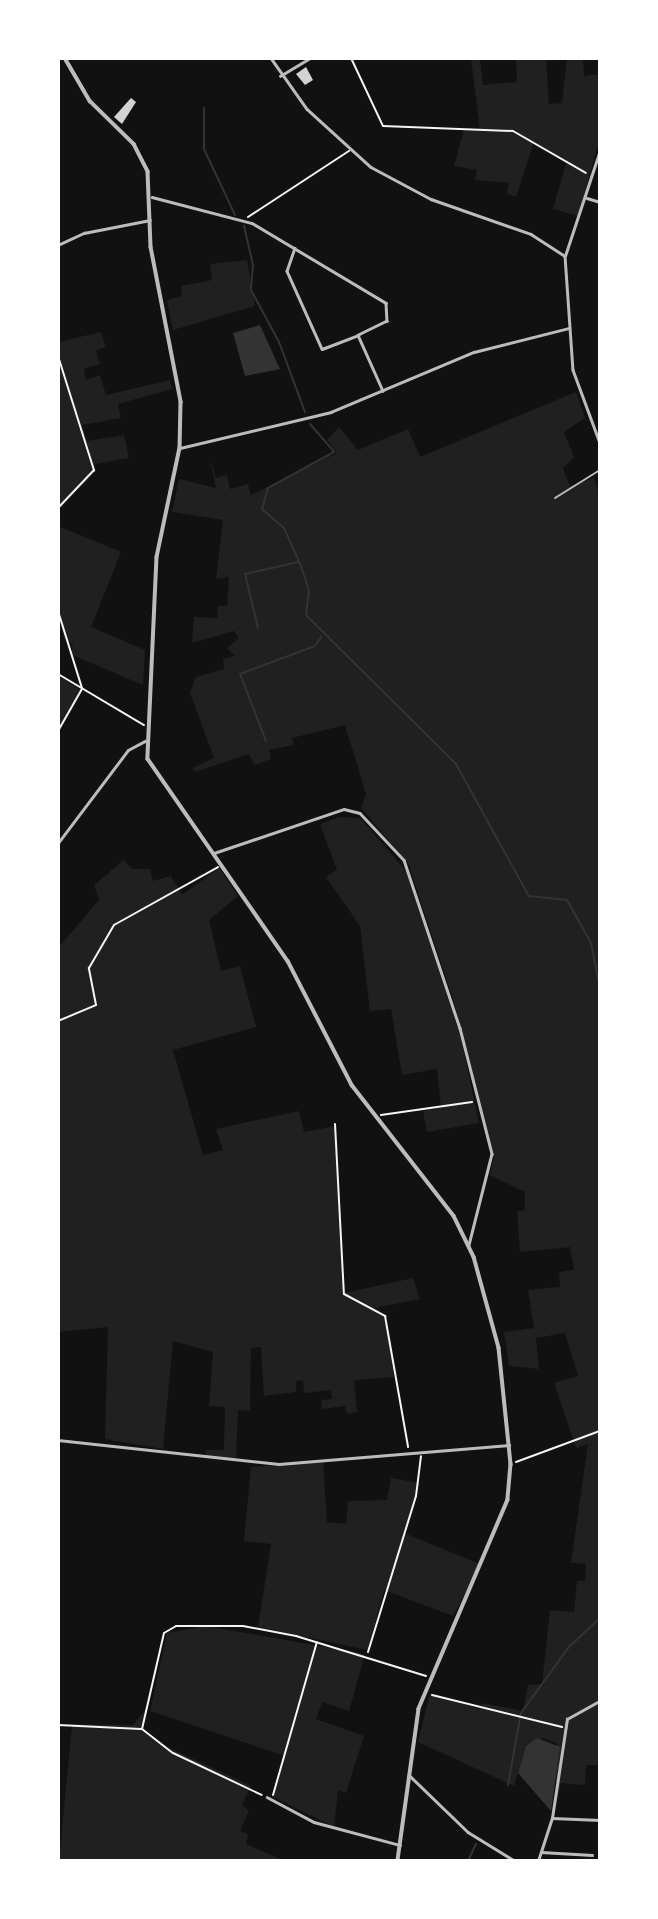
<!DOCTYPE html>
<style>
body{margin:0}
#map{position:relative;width:658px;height:1919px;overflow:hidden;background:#111;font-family:Poppins,sans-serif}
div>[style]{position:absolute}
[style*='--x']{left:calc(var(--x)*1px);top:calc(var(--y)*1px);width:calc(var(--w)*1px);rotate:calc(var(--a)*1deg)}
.green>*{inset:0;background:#202020}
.water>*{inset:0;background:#333}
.stream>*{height:2px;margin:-1px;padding:0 1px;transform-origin:1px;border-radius:1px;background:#333}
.building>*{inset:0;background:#d3d3d3}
.path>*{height:2px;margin:-1px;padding:0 1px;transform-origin:1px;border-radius:1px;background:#f5f5f5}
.service>*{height:2px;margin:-1px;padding:0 1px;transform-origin:1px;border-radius:1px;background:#bcbcbc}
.minor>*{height:2.5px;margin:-1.25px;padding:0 1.25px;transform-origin:1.25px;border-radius:1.25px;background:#bcbcbc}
.tertiary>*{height:3.5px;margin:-1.75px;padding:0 1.75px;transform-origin:1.75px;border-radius:1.75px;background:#bcbcbc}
span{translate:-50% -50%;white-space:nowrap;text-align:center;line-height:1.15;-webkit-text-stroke:5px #fff;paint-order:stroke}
.frame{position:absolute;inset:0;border:60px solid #fff;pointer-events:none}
</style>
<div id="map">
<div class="green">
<div style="clip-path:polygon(471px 58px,480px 58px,483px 85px,517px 82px,516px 58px,546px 58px,549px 104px,562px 103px,567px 58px,583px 58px,584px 76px,600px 74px,600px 138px,578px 216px,553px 209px,567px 160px,534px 142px,516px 197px,507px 194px,509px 183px,475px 180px,477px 170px,454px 166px,464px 129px,480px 130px)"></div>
<div style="clip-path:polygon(247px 260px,255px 306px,173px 330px,167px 300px,182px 296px,181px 286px,212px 280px,210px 264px)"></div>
<div style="clip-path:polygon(101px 332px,106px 347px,96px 350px,100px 364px,84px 369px,86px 380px,100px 375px,106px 395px,170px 380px,172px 389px,118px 404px,121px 418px,82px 425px,87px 441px,124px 435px,129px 458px,95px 464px,96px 471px,58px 510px,58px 342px)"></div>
<div style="clip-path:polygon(576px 392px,585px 418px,564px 432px,574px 457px,563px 468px,570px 486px,594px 478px,600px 496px,600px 1765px,586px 1765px,585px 1785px,561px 1783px,555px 1808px,557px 1743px,542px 1738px,526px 1745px,514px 1786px,418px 1742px,430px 1693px,479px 1709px,482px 1703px,523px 1711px,528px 1685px,542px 1684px,550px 1610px,574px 1612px,577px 1581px,585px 1581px,586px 1564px,571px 1563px,588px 1444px,576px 1448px,554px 1383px,578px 1376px,565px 1333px,536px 1338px,539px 1369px,509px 1366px,504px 1332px,534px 1328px,528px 1290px,560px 1287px,559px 1272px,574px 1270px,570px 1247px,520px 1252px,517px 1211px,525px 1210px,525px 1192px,490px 1175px,494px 1155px,454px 1002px,408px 863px,361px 808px,366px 794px,345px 725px,292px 738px,294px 745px,269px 750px,271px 759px,254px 765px,249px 754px,195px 772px,192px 768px,214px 758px,190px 693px,196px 677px,224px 669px,223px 659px,235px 656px,227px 648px,239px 638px,234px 631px,192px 643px,194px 617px,217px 618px,218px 606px,227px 606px,229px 577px,216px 579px,223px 520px,172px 512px,179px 479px,216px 488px,209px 455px,216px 478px,227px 475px,230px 489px,248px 484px,251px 495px,337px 453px,327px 440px,339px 427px,358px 450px,408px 429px,420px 457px)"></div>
<div style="clip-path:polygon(58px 526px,121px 552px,91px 627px,145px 650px,143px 685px,70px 654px,73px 645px,64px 638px,58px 615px)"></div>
<div style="clip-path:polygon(58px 676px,82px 691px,58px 732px)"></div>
<div style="clip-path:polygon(339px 817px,360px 818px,406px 871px,461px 1038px,479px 1123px,427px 1132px,423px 1111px,441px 1108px,437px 1069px,402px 1075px,391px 1009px,370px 1011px,360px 926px,326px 877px,337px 870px,320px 824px)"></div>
<div style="clip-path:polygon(124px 860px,132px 869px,150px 869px,153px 881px,171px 876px,182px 895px,219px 868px,238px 896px,209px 920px,221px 971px,240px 966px,256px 1027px,173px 1050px,203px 1155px,223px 1150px,216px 1129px,299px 1111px,304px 1132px,336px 1126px,344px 1293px,413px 1278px,420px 1299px,374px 1308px,386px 1316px,394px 1377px,354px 1380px,357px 1412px,347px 1414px,345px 1406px,322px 1409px,321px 1400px,332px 1399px,331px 1390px,304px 1393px,303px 1380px,296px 1381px,296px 1392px,264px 1396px,261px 1347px,251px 1348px,250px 1411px,238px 1410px,236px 1461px,205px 1456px,206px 1450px,224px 1450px,225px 1407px,209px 1406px,213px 1352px,173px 1341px,163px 1449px,105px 1439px,108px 1327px,58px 1332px,58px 948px,99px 900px,94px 885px)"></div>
<div style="clip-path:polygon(323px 1462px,327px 1522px,346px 1524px,348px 1501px,387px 1500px,391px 1478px,420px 1483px,404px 1533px,480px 1564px,453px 1616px,384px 1590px,368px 1650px,258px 1627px,271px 1544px,244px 1541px,251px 1467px)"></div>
<div style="clip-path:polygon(206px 1626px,365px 1654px,349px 1711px,322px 1702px,316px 1719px,364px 1736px,346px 1793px,338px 1790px,334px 1827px,273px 1797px,285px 1756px,150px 1711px,167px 1633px)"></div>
<div style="clip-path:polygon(146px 1709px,141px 1726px,159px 1743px,251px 1786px,242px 1805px,249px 1810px,240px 1831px,248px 1834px,246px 1844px,285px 1861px,59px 1861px,72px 1725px,65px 1724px,133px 1725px)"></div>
</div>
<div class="water">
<div style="clip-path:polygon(260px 325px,280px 369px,245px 376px,233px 333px)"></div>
<div style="clip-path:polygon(537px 1738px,560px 1747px,551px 1811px,518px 1773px,526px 1746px)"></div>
</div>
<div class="stream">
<div style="--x:204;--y:108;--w:41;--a:90"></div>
<div style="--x:204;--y:149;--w:73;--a:64.8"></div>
<div style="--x:244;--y:226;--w:40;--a:77"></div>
<div style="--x:253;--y:265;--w:25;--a:95"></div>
<div style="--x:251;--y:290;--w:59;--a:61.7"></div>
<div style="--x:279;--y:342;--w:75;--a:69.6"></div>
<div style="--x:310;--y:424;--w:37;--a:49"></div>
<div style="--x:334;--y:452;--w:75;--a:151.4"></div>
<div style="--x:268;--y:488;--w:22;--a:106"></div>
<div style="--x:262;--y:509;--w:29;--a:41"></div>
<div style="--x:284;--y:528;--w:42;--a:65.9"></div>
<div style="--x:301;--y:566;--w:25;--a:72"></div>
<div style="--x:309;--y:590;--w:25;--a:97"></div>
<div style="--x:306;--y:615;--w:211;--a:44.8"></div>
<div style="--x:456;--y:764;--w:151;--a:61.1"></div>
<div style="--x:529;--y:896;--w:38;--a:6"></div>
<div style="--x:567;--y:900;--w:49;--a:60.8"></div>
<div style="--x:591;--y:943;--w:47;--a:78.9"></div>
<div style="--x:258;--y:628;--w:56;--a:-103.5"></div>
<div style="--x:245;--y:574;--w:55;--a:-12.5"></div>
<div style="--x:266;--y:741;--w:72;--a:-111.2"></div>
<div style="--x:240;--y:674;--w:80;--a:-20.5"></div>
<div style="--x:315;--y:646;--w:11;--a:-56"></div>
<div style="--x:508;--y:1785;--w:73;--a:-79.8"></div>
<div style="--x:521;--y:1713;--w:82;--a:-54"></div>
<div style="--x:569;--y:1647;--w:42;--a:-43.1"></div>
<div style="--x:468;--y:1861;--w:19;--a:-65"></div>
</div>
<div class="building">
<div style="clip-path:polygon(306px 67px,313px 80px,305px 85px,296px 74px)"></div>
<div style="clip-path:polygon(131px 98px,136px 102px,122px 124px,114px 117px)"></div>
</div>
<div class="path">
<div style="--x:351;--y:58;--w:75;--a:64.8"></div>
<div style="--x:383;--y:126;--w:130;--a:2.2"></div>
<div style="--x:513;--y:131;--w:84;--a:29.9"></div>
<div style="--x:248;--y:217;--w:121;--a:-33.2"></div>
<div style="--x:58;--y:356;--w:120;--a:72.5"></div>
<div style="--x:94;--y:470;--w:52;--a:133.5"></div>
<div style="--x:58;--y:611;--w:81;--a:72.7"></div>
<div style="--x:58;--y:674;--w:100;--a:30.7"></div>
<div style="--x:58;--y:731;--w:48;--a:-60.3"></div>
<div style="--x:58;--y:1021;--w:41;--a:-22.8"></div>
<div style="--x:96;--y:1005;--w:38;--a:-101"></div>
<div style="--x:89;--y:968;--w:50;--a:-59.8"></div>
<div style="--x:114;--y:925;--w:119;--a:-29.1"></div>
<div style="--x:381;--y:1115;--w:92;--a:-8.1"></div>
<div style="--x:335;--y:1124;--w:170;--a:87"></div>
<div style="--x:344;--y:1294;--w:47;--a:28.2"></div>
<div style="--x:385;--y:1316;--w:133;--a:80"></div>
<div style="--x:516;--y:1462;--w:90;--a:-20.3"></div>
<div style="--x:368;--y:1652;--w:163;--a:-72.9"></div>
<div style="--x:416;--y:1496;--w:40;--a:-82.9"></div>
<div style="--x:432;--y:1695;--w:134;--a:13.8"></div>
<div style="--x:58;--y:1725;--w:83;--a:2.8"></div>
<div style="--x:142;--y:1729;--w:98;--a:-77.1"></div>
<div style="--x:164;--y:1633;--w:14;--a:-30"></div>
<div style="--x:176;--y:1626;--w:67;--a:0"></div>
<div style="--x:243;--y:1626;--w:54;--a:10.7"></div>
<div style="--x:296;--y:1636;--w:136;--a:17.1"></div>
<div style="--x:142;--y:1729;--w:39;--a:38"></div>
<div style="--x:173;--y:1753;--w:98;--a:25.3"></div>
<div style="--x:273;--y:1795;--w:159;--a:-74"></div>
</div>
<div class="service">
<div style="--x:555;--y:498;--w:53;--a:-31.9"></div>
</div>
<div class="minor">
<div style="--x:271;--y:58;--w:62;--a:54.8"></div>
<div style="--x:307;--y:109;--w:86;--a:42.2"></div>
<div style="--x:371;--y:167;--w:68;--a:28.1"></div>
<div style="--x:431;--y:199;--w:106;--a:19.3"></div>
<div style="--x:531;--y:234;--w:40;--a:32.9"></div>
<div style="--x:565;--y:256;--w:114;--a:86"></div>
<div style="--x:573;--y:370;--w:78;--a:69.7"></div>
<div style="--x:280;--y:76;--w:35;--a:-31"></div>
<div style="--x:152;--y:197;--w:103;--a:14.6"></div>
<div style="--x:252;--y:223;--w:156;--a:30.8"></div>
<div style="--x:386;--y:303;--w:18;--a:87"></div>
<div style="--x:387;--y:321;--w:32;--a:154"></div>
<div style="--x:358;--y:335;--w:61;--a:65.9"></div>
<div style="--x:587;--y:198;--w:14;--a:17"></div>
<div style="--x:58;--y:245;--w:29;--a:-25"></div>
<div style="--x:84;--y:233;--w:67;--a:-11.1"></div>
<div style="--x:295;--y:248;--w:24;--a:109"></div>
<div style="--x:287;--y:271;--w:85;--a:65.8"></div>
<div style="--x:322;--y:349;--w:39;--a:-21"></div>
<div style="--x:565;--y:256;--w:112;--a:-71.7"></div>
<div style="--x:180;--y:448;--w:155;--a:-13.4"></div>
<div style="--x:331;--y:412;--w:155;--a:-22.8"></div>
<div style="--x:474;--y:352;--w:98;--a:-14.2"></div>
<div style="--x:58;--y:843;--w:116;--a:-53"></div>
<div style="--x:128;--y:750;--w:19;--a:-28"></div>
<div style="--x:214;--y:853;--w:137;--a:-18.7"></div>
<div style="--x:344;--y:809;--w:16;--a:14"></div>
<div style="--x:360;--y:813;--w:64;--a:46.9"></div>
<div style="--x:404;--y:860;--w:177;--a:71.6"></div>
<div style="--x:460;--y:1028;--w:130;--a:75.7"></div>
<div style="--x:492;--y:1154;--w:94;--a:104.2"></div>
<div style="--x:58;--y:1440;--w:222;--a:6.2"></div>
<div style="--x:279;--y:1464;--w:231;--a:-4.7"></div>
<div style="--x:409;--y:1775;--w:82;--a:44"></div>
<div style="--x:468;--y:1832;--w:55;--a:31.7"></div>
<div style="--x:267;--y:1797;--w:53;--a:28"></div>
<div style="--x:314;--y:1822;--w:89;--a:15"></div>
<div style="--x:552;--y:1818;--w:100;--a:-81.4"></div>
<div style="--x:567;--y:1719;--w:38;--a:-29"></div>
<div style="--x:541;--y:1852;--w:51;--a:3.4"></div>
<div style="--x:538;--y:1861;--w:45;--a:-72"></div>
<div style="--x:552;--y:1818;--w:48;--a:2.4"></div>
</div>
<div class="tertiary">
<div style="--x:65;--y:58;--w:50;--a:59.8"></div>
<div style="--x:90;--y:101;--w:62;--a:44.3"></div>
<div style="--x:134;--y:144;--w:31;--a:63"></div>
<div style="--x:148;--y:172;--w:75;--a:87.7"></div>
<div style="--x:151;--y:247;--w:158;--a:79"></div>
<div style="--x:181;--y:402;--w:46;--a:91.2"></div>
<div style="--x:180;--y:448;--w:111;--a:101.9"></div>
<div style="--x:157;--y:557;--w:202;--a:92.6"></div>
<div style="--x:148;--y:759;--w:246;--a:55.3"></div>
<div style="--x:288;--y:961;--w:140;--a:62.7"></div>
<div style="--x:352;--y:1085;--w:166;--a:52.1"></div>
<div style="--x:454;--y:1216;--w:46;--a:64"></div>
<div style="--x:474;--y:1257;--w:94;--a:74.6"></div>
<div style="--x:499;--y:1348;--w:117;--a:84.1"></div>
<div style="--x:511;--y:1464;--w:36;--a:95"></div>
<div style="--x:508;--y:1500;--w:227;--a:113.1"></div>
<div style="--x:419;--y:1709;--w:153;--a:97.9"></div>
</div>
<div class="frame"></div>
</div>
